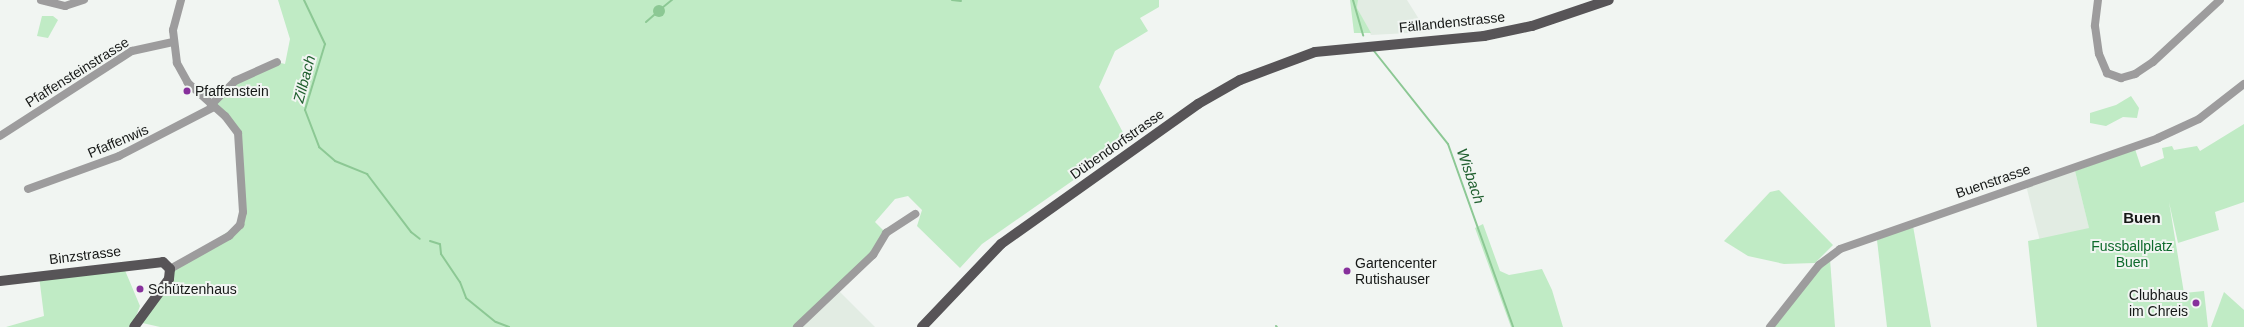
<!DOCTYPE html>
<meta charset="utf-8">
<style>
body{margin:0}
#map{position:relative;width:2244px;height:327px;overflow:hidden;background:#f1f5f2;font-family:Helvetica,sans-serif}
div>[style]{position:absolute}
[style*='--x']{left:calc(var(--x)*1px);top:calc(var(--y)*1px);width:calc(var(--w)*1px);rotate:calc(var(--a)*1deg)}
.built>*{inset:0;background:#e2ece3;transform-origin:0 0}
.green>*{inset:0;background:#c0ebc5}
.water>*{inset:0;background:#8cc894}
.round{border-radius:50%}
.stream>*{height:2px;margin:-1px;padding:0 1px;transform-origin:1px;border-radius:1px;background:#8cc894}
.minor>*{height:8px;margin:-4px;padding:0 4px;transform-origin:4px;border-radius:4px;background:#9d9c9d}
.major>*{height:10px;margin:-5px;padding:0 5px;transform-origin:5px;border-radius:5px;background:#575457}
.dots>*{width:11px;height:11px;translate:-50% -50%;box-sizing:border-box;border:2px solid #f1f5f2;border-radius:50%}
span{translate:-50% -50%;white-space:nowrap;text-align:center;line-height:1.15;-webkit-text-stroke:4px #f1f5f2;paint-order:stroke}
.street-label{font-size:14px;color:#161817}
.poi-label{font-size:14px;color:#161817}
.left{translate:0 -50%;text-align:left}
.right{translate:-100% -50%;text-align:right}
.park-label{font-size:14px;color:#0e6a2c}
.water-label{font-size:15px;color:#205f2f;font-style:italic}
.neighbourhood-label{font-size:15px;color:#161817;font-weight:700}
</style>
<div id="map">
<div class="built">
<div style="clip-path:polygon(1358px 0,1407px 0,1427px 32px,1371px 35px,1357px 8px)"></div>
<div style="left:2075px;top:171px;width:59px;height:51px;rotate:76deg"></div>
<div style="clip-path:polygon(838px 290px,875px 327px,797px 327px)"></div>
</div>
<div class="green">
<div style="clip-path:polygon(278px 0,1159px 0,1159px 7px,1140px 18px,1148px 31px,1115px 51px,1099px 87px,1128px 142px,982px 244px,960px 268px,917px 226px,922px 210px,908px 196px,895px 199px,875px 222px,886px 233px,873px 255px,797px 327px,160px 327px,138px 322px,170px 269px,240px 224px,239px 137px,211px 105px,225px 91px,277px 62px,285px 64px,290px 39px)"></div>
<div style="clip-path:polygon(1350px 0,1358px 0,1357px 8px,1371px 33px,1354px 33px)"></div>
<div style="clip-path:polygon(42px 16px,53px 16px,58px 20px,48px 38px,37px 36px)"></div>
<div style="clip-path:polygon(2131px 96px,2139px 108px,2137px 118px,2123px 117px,2106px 126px,2090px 123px,2090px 113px,2116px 105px)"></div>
<div style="clip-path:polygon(2244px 124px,2244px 202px,2215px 212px,2219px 230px,2178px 243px,2169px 202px,2184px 293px,2204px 291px,2208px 327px,2037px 327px,2028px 241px,2089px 228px,2075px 171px,2135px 149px,2141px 167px,2164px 158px,2162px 148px,2172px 146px,2174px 150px,2197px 146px,2200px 151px)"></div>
<div style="clip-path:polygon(1779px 190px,1833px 245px,1815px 263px,1784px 264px,1748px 256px,1724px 241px,1770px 192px)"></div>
<div style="clip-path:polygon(1483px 224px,1500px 271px,1509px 275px,1542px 269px,1552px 290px,1563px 327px,1511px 327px,1475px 228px)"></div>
<div style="clip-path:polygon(1913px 226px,1931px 327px,1887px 327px,1877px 240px)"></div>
<div style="clip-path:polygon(1830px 259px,1835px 327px,1773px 327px,1819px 268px)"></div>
<div style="clip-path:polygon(124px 268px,140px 306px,132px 327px,6px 327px,44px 316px,39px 276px)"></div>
<div style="clip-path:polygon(2224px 292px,2244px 310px,2244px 327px,2211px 327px)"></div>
</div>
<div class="water">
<div class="round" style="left:653px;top:5px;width:12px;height:12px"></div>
</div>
<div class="stream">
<div style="--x:304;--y:0;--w:49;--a:64.5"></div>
<div style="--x:325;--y:44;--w:69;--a:106.9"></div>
<div style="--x:305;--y:110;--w:40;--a:69"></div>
<div style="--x:319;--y:147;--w:21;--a:41"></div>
<div style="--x:335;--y:161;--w:35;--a:22"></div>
<div style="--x:367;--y:174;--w:73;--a:52.8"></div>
<div style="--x:411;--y:232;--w:11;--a:38"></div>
<div style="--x:952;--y:0;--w:9;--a:6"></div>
<div style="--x:1353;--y:0;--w:37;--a:74"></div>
<div style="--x:662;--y:8;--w:13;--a:-39"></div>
<div style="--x:646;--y:22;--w:11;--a:-41"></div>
<div style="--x:1374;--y:51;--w:119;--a:51.5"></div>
<div style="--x:1448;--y:144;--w:194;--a:70.4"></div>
<div style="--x:430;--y:241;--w:10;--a:17"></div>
<div style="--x:440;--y:244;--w:10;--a:84"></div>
<div style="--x:441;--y:254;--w:34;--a:56"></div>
<div style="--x:460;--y:282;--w:17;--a:69"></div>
<div style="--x:466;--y:298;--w:38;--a:39"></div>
<div style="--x:496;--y:322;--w:14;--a:21"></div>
<div style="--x:1276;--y:326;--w:1;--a:45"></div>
</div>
<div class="minor">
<div style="--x:41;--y:0;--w:25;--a:14"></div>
<div style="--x:65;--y:6;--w:20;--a:-18"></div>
<div style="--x:2098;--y:0;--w:26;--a:97"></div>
<div style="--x:2095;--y:26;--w:28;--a:82"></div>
<div style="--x:2099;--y:54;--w:21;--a:67"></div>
<div style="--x:2107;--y:73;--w:15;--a:20"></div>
<div style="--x:2121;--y:78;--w:15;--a:-16"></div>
<div style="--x:2135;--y:74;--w:22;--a:-34"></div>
<div style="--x:2153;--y:62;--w:91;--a:-42.8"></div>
<div style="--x:211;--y:105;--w:34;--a:-45"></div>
<div style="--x:235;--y:81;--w:46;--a:-24.3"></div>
<div style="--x:0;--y:136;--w:157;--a:-32.8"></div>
<div style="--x:132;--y:51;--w:42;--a:-12.4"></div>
<div style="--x:28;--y:189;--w:97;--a:-19.9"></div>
<div style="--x:119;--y:156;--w:107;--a:-27.3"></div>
<div style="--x:170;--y:269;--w:68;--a:-29.2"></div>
<div style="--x:229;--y:236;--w:16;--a:-45"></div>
<div style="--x:240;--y:225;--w:13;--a:-77"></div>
<div style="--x:243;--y:212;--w:79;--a:-93.6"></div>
<div style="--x:238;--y:133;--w:21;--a:-127"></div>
<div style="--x:225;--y:116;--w:50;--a:-138.3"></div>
<div style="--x:188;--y:83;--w:23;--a:-119"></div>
<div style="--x:177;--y:63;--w:33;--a:-97"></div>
<div style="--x:173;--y:30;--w:31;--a:-75"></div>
<div style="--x:797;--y:327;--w:105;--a:-43.5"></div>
<div style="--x:873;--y:255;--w:26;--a:-59"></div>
<div style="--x:886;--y:233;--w:35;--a:-33"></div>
<div style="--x:1770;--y:327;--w:79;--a:-51.7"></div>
<div style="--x:1819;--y:265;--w:26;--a:-37"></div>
<div style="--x:1840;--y:249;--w:337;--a:-19.2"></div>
<div style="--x:2158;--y:138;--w:45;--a:-24.9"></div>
<div style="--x:2199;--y:119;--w:57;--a:-37.9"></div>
</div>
<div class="major">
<div style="--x:0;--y:281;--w:164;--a:-6.6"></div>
<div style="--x:163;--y:262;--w:10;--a:45"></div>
<div style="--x:170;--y:269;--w:10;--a:96"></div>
<div style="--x:169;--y:279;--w:59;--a:126.1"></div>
<div style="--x:922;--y:327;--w:115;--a:-46.4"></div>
<div style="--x:1001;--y:244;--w:242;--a:-35.4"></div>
<div style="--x:1198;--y:104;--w:48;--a:-29.7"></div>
<div style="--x:1240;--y:80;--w:80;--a:-20.5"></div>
<div style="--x:1315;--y:52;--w:170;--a:-5.4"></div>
<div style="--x:1484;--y:36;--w:49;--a:-11.8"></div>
<div style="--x:1532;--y:26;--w:81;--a:-18.7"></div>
</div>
<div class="dots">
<div style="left:187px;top:91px;background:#87309c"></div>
<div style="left:1347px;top:271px;background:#87309c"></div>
<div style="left:140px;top:289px;background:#87309c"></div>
<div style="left:2196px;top:303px;background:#87309c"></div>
</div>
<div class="street-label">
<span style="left:1452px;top:22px;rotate:-6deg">Fällandenstrasse</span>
<span style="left:77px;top:72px;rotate:-32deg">Pfaffensteinstrasse</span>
<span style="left:118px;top:141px;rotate:-23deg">Pfaffenwis</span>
<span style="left:1117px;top:144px;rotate:-35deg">Dübendorfstrasse</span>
<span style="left:1993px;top:181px;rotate:-19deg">Buenstrasse</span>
<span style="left:85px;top:255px;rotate:-7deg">Binzstrasse</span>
</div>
<div class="poi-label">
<span class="left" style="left:195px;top:91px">Pfaffenstein</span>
<span class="left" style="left:1355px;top:271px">Gartencenter<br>Rutishauser</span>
<span class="left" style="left:148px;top:289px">Schützenhaus</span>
<span class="right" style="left:2188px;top:303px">Clubhaus<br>im Chreis</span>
</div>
<div class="park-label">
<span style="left:2132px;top:254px">Fussballplatz<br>Buen</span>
</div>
<div class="water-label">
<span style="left:304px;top:79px;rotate:-75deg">Zilbach</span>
<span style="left:1471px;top:176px;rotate:71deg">Wisbach</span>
</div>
<div class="neighbourhood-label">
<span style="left:2142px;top:218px">Buen</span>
</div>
</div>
